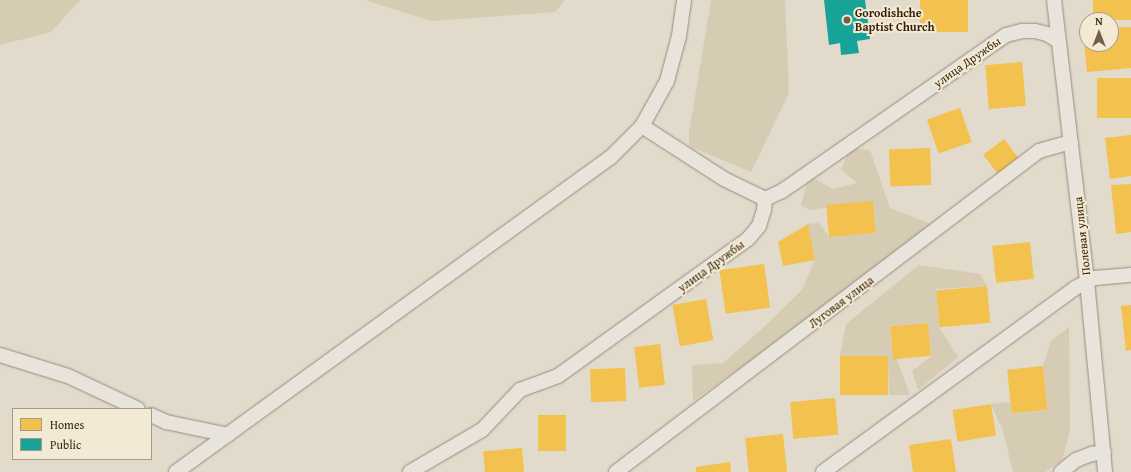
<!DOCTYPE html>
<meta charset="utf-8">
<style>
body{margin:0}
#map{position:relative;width:1131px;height:472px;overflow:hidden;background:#e2daca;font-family:"Gentium Book Plus",serif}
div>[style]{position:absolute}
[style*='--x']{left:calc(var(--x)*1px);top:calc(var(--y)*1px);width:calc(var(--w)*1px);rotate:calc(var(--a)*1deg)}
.green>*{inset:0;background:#d6cbb3}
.homes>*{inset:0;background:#f2c14e;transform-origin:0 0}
.public>*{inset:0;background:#17a398}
.roads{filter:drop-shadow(0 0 1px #948c80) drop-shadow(0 0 1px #948c80)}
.street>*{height:14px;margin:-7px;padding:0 7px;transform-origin:7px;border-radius:7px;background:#e8e4dc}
.dots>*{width:11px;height:11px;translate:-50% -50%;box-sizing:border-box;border:2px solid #f3ead5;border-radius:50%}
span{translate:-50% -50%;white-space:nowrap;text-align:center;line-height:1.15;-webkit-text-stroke:4px #f3ead5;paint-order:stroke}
.poi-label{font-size:12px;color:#371f06;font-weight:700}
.left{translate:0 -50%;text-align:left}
.street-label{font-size:12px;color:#371f06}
.legend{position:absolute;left:12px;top:408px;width:140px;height:52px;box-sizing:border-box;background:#f3ead5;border:1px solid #a89982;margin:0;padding:5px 7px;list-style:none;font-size:12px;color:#371f06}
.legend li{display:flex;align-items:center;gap:8px;height:20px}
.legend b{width:20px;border:1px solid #a89982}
.north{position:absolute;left:1079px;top:12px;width:40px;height:40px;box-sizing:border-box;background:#f3ead5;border:1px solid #a89982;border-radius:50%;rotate:0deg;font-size:11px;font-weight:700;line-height:16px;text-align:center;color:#371f06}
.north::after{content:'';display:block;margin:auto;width:14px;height:18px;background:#73604b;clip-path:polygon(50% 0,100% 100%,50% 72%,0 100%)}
</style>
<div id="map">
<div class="green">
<div style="clip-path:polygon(0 0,80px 0,51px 32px,0 45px)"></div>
<div style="clip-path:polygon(365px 0,565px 0,555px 12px,431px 21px)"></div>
<div style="clip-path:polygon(711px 0,785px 0,789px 93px,751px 172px,689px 146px,689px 132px)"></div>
<div style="clip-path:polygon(850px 148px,870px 150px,890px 208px,939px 227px,693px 401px,692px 365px,723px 363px,765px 326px,802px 290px,815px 260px,808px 224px,819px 223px,829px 237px,876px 233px,873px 201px,809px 210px,801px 205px,809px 176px,833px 189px,857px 183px,841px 170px)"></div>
<div style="clip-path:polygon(919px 265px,980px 274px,987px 286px,936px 289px,939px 327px,958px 357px,918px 390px,912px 371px,931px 356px,928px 323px,890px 326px,891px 344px,910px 395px,889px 395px,888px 357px,840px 356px,846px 324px)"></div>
<div style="clip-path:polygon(1069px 327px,1070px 431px,1062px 460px,1045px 472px,1013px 472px,1003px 431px,991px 404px,1010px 402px,1012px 414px,1048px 410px,1043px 366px,1051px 341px)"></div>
</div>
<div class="homes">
<div style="left:920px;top:0;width:48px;height:32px"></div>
<div style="left:1093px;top:0;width:38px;height:20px"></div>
<div style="clip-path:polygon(1131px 27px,1131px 68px,1087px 72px,1083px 31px,1087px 31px,1087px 44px,1111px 44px,1111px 28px)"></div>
<div style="left:1022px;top:62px;width:44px;height:37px;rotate:85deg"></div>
<div style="left:1131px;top:78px;width:40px;height:34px;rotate:90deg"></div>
<div style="left:960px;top:108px;width:36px;height:35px;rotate:71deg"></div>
<div style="clip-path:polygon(1131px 135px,1131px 176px,1110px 179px,1105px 138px)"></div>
<div style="left:1004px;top:139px;width:25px;height:26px;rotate:53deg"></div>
<div style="left:930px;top:148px;width:37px;height:41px;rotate:88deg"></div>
<div style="clip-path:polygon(1131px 184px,1131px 232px,1116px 234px,1111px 185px)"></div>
<div style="left:873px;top:201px;width:32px;height:47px;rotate:85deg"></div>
<div style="clip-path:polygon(808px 224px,815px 260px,783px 266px,778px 242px)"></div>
<div style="left:1030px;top:242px;width:37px;height:38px;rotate:84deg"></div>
<div style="left:764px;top:264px;width:44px;height:45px;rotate:82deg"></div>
<div style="left:987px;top:286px;width:37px;height:51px;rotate:85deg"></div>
<div style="left:706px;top:299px;width:42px;height:34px;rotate:80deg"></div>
<div style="clip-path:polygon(1131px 305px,1131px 350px,1126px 351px,1121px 306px)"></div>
<div style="left:928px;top:323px;width:33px;height:38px;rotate:85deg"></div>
<div style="left:660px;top:344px;width:41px;height:26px;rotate:83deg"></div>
<div style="left:840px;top:356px;width:48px;height:39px"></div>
<div style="left:1043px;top:366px;width:44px;height:36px;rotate:84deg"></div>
<div style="left:625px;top:368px;width:33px;height:35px;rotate:88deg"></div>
<div style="left:835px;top:398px;width:37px;height:45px;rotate:85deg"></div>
<div style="left:991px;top:404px;width:32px;height:39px;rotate:81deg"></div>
<div style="left:538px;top:415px;width:28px;height:36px"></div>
<div style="left:783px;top:434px;width:38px;height:38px;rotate:84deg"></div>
<div style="clip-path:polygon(951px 439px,956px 472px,913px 472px,909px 445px)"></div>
<div style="left:522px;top:448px;width:24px;height:39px;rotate:85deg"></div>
<div style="clip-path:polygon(730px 462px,731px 472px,696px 472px,696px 467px)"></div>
</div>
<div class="public">
<div style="clip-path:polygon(824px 0,865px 0,870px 39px,857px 41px,859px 53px,841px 55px,840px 43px,829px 45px)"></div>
</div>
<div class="roads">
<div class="street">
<div style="--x:1054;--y:0;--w:283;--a:83.3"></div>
<div style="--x:1087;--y:281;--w:192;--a:84.6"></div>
<div style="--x:642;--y:126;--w:98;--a:32.9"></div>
<div style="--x:724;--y:179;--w:46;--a:26"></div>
<div style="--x:0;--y:355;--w:71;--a:17.2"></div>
<div style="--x:68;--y:376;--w:77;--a:25.2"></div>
<div style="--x:151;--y:415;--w:17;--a:25"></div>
<div style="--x:166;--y:422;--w:63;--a:11.8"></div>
<div style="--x:176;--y:472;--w:537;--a:-35.91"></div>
<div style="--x:611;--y:157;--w:44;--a:-45"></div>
<div style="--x:642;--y:126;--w:51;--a:-60.9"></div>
<div style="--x:667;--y:81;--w:47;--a:-75.1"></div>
<div style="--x:679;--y:36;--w:36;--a:-82"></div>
<div style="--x:410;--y:472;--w:83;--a:-30.3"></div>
<div style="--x:482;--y:430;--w:55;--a:-46.5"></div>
<div style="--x:520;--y:390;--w:40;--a:-20.2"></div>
<div style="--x:558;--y:376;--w:234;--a:-35.8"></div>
<div style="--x:748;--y:239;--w:17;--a:-50"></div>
<div style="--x:759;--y:226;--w:17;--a:-73"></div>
<div style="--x:764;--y:210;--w:11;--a:-85"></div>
<div style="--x:765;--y:199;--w:19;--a:-25"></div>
<div style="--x:782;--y:191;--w:23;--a:-34"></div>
<div style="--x:801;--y:178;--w:250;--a:-34.9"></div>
<div style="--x:1006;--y:35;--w:16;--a:-14"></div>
<div style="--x:1022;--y:31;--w:13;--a:0"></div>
<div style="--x:1035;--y:31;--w:12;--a:14"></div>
<div style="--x:1047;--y:34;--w:13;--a:32"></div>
<div style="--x:616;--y:472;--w:531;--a:-37.19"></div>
<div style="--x:1039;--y:151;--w:33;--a:-16"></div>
<div style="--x:823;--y:472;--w:312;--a:-36.1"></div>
<div style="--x:1075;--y:288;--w:22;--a:-27"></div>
<div style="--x:1095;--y:278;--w:36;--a:-5"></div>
<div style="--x:1061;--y:472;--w:19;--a:-39"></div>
<div style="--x:1076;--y:460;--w:17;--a:-21"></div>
<div style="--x:1092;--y:454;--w:12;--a:-9"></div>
</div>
</div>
<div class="dots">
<div style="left:847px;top:20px;background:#73604b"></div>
</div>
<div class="poi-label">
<span class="left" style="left:855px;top:20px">Gorodishche<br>Baptist Church</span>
</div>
<div class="street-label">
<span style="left:967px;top:62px;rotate:-35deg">улица Дружбы</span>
<span style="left:1082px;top:236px;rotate:-96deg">Полевая улица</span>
<span style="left:711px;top:266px;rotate:-36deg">улица Дружбы</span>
<span style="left:841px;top:302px;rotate:-37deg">Луговая улица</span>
</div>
<ul class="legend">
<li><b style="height:11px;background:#f2c14e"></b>Homes</li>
<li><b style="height:11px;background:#17a398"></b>Public</li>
</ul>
<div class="north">N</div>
</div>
